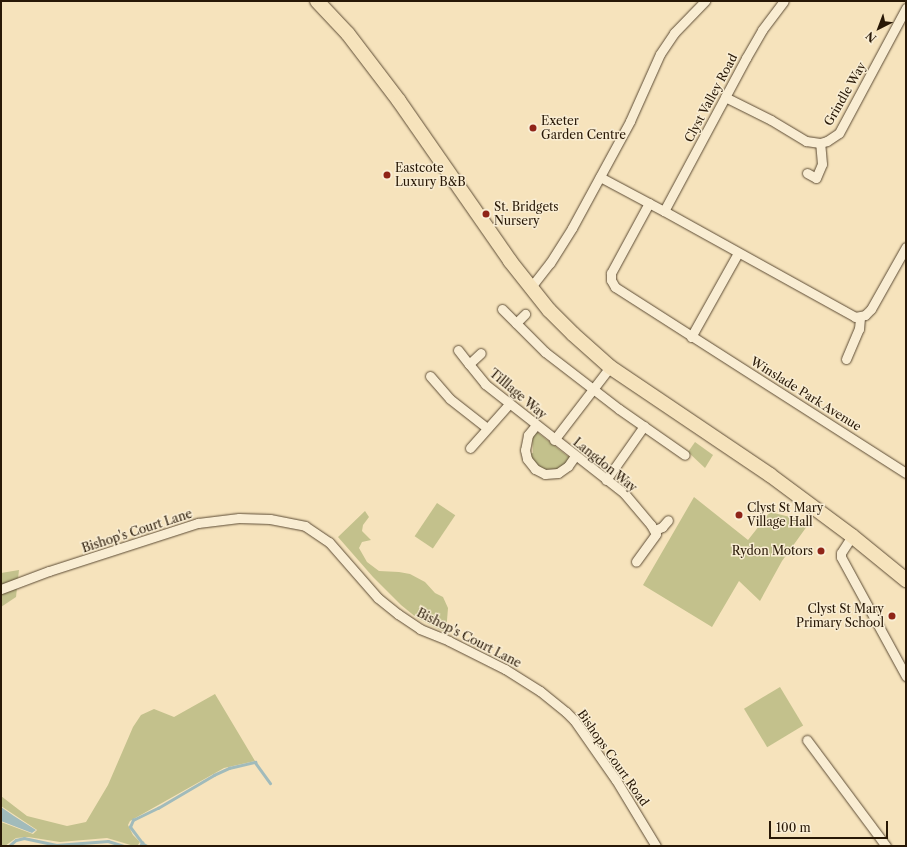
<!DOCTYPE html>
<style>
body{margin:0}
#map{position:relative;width:907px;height:847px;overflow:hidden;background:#f6e3bc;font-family:"Libre Caslon Text",serif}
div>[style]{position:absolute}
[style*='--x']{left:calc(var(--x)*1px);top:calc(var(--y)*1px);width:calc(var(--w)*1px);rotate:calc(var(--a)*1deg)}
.green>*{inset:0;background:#c3c18c;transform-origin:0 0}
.water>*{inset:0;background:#a1bbbb}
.stream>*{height:2.5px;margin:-1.25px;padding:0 1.25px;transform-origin:1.25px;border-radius:1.25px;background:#a1bbbb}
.roads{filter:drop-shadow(0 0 1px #5c4b34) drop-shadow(0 0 1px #5c4b34)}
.minor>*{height:9px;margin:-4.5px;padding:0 4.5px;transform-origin:4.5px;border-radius:4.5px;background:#f9edd3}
.primary>*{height:14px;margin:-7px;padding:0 7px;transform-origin:7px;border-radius:7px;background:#f6e3bc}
.dots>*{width:11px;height:11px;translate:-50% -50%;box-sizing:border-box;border:2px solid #f9edd3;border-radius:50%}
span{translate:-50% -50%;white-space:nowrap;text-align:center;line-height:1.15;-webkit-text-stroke:3px #f9edd3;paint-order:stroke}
.street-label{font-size:12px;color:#281806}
.poi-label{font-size:12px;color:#281806}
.left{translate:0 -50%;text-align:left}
.right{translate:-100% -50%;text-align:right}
.frame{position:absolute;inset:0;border:2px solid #281806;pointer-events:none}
.north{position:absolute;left:859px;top:8px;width:40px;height:40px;-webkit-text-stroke:3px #f9edd3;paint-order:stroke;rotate:222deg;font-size:11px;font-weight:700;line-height:16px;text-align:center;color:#281806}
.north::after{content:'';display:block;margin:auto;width:14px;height:18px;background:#281806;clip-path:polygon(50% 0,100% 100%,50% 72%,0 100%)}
.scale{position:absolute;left:769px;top:821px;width:119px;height:18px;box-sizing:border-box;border:2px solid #281806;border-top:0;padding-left:5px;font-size:12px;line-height:14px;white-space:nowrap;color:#281806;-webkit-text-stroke:3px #f9edd3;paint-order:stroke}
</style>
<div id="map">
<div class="green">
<div style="clip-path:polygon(537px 432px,570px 458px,569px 462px,555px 471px,538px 469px,528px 454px,533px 453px,532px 435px)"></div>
<div style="clip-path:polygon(695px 442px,713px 455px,705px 468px,688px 452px)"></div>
<div style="clip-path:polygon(694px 497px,748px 540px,770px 512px,810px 522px,782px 561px,760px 601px,739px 581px,712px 627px,643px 585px)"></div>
<div style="left:437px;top:503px;width:22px;height:40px;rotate:34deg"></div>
<div style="clip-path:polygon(365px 511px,369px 517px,363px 525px,362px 531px,371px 540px,362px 542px,359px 548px,367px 562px,379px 571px,399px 572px,410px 574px,425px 582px,435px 593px,443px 597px,448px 608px,446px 633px,417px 618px,401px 605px,373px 577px,338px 537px)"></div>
<div style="clip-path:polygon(19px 570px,16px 597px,1px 607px,1px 573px)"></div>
<div style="left:780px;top:687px;width:45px;height:42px;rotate:59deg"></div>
<div style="clip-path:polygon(215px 694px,255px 761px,224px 768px,130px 821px,128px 825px,133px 835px,140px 842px,138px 845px,134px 846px,107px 838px,60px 842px,28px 837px,16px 838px,5px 846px,1px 846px,1px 822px,33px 834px,37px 830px,1px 806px,1px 796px,27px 816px,67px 826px,86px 822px,108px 785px,133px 727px,141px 715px,154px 709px,174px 717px)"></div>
</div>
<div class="water">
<div style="clip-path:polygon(1px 807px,14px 816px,36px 830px,32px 833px,1px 821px)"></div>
</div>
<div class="stream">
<div style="--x:142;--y:843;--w:20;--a:-127"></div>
<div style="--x:130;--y:827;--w:8;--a:-67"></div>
<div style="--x:133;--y:820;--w:28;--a:-26"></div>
<div style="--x:158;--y:808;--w:65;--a:-30.5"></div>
<div style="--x:214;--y:775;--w:17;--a:-25"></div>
<div style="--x:229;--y:768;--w:27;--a:-13"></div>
<div style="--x:255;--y:762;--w:26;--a:54"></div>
<div style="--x:9;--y:846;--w:9;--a:-41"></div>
<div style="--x:16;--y:840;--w:8;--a:-14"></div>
<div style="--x:24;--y:838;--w:33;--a:12"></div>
<div style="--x:56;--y:845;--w:52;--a:-4.4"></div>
<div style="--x:108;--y:841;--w:17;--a:17"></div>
<div style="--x:140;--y:846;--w:4;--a:-56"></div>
<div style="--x:142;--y:843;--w:6;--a:31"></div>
</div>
<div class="roads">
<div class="minor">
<div style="--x:725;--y:97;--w:51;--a:26.6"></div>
<div style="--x:771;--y:120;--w:41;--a:31"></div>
<div style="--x:806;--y:141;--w:14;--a:8"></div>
<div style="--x:820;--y:143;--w:7;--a:-16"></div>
<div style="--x:827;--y:141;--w:14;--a:-34"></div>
<div style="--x:839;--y:133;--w:142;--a:-61.8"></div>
<div style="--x:807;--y:173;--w:10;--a:29"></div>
<div style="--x:816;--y:178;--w:15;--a:-67"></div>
<div style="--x:822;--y:164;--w:21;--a:-95"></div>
<div style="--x:600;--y:177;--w:72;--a:28"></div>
<div style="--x:664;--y:211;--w:218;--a:29"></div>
<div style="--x:855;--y:317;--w:10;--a:-11"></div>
<div style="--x:865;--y:315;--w:8;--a:-45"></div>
<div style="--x:871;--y:309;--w:71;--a:-60.6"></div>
<div style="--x:649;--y:203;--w:80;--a:118.5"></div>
<div style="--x:611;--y:273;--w:7;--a:90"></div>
<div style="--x:611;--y:280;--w:8;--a:60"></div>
<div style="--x:615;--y:287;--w:345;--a:32.6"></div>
<div style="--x:664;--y:211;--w:174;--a:-61.8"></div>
<div style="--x:746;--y:58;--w:32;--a:-60"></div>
<div style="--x:762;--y:30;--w:36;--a:-53"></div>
<div style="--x:531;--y:287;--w:31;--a:-52"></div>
<div style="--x:550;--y:263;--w:41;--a:-57.8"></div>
<div style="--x:572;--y:228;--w:122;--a:-61.5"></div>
<div style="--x:630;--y:121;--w:73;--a:-65.9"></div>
<div style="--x:660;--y:54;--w:25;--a:-56"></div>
<div style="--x:674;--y:33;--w:45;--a:-45.9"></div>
<div style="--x:502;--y:309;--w:61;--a:45"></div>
<div style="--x:545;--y:352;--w:93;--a:37.6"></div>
<div style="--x:619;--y:409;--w:80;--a:34.9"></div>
<div style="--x:516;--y:323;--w:13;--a:-45"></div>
<div style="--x:691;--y:337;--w:96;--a:-60.8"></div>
<div style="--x:458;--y:350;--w:18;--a:52"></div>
<div style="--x:469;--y:364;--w:16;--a:-43"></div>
<div style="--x:846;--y:359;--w:33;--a:-67"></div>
<div style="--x:859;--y:329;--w:12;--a:-85"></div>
<div style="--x:469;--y:364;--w:26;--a:51"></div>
<div style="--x:485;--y:384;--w:177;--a:38.1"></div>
<div style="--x:624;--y:493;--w:42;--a:49.8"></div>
<div style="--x:651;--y:525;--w:10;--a:61"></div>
<div style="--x:656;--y:534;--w:34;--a:126"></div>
<div style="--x:430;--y:376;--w:30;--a:49"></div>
<div style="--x:450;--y:399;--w:47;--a:38.1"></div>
<div style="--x:536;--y:425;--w:13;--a:129"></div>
<div style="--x:528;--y:435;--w:15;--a:101"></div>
<div style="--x:525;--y:450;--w:9;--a:77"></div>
<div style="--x:527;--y:459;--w:13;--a:51"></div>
<div style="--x:535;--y:469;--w:11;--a:27"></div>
<div style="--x:545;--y:474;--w:13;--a:-4"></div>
<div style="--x:558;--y:473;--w:12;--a:-35"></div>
<div style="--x:568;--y:466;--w:12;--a:-55"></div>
<div style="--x:554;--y:440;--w:92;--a:-52.5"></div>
<div style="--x:470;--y:448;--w:59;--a:-48.4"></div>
<div style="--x:606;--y:480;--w:66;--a:-54.9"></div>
<div style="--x:655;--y:530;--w:8;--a:-23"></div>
<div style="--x:662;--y:527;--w:9;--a:-49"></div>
<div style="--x:852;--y:536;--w:20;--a:123"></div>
<div style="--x:841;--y:553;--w:4;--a:90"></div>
<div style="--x:841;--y:557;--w:136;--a:61.4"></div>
<div style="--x:1;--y:589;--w:51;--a:-20.6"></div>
<div style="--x:49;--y:571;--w:157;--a:-17.9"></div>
<div style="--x:198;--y:523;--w:41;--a:-7"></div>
<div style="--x:239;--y:518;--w:31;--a:2"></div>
<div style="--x:270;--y:519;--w:36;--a:11"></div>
<div style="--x:305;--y:526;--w:29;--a:34"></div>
<div style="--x:329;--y:542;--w:74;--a:48.8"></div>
<div style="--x:378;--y:598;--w:26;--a:39"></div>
<div style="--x:398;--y:614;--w:27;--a:34"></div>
<div style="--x:420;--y:629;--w:31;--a:22"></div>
<div style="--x:449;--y:641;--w:63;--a:26.6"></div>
<div style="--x:505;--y:669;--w:41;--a:32.2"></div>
<div style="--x:540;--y:691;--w:33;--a:39"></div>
<div style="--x:566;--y:712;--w:11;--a:45"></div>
<div style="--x:574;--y:720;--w:73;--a:55"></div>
<div style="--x:616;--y:780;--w:77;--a:58.8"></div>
<div style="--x:807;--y:740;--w:132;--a:53.3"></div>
</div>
<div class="primary">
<div style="--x:317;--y:1;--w:45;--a:46.8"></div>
<div style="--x:348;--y:34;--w:84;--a:52.7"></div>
<div style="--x:399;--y:101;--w:195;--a:55.2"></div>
<div style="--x:510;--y:261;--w:63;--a:51.5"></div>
<div style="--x:549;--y:310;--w:34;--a:45"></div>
<div style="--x:573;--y:334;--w:50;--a:41.7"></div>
<div style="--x:610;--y:367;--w:193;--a:34"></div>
<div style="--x:770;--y:475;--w:102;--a:36.6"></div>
<div style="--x:852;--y:536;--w:70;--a:39.2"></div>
</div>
</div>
<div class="dots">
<div style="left:533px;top:128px;background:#8f2418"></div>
<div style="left:387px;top:175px;background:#8f2418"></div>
<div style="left:486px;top:214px;background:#8f2418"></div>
<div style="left:739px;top:515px;background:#8f2418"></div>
<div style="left:821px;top:551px;background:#8f2418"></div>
<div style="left:892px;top:616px;background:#8f2418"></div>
</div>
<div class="street-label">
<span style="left:845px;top:94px;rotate:-60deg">Grindle Way</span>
<span style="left:711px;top:98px;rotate:-62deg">Clyst Valley Road</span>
<span style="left:518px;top:394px;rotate:40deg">Tilllage Way</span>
<span style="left:806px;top:394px;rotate:32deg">Winslade Park Avenue</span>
<span style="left:605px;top:465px;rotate:39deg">Langdon Way</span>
<span style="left:137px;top:531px;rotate:-18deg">Bishop's Court Lane</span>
<span style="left:469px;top:638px;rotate:27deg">Bishop's Court Lane</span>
<span style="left:613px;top:758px;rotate:55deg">Bishops Court Road</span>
</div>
<div class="poi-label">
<span class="left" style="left:541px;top:128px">Exeter<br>Garden Centre</span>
<span class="left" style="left:395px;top:175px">Eastcote<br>Luxury B&amp;B</span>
<span class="left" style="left:494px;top:214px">St. Bridgets<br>Nursery</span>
<span class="left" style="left:747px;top:515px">Clyst St Mary<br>Village Hall</span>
<span class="right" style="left:813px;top:551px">Rydon Motors</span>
<span class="right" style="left:884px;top:616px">Clyst St Mary<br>Primary School</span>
</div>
<div class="frame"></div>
<div class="north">N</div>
<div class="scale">100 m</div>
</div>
